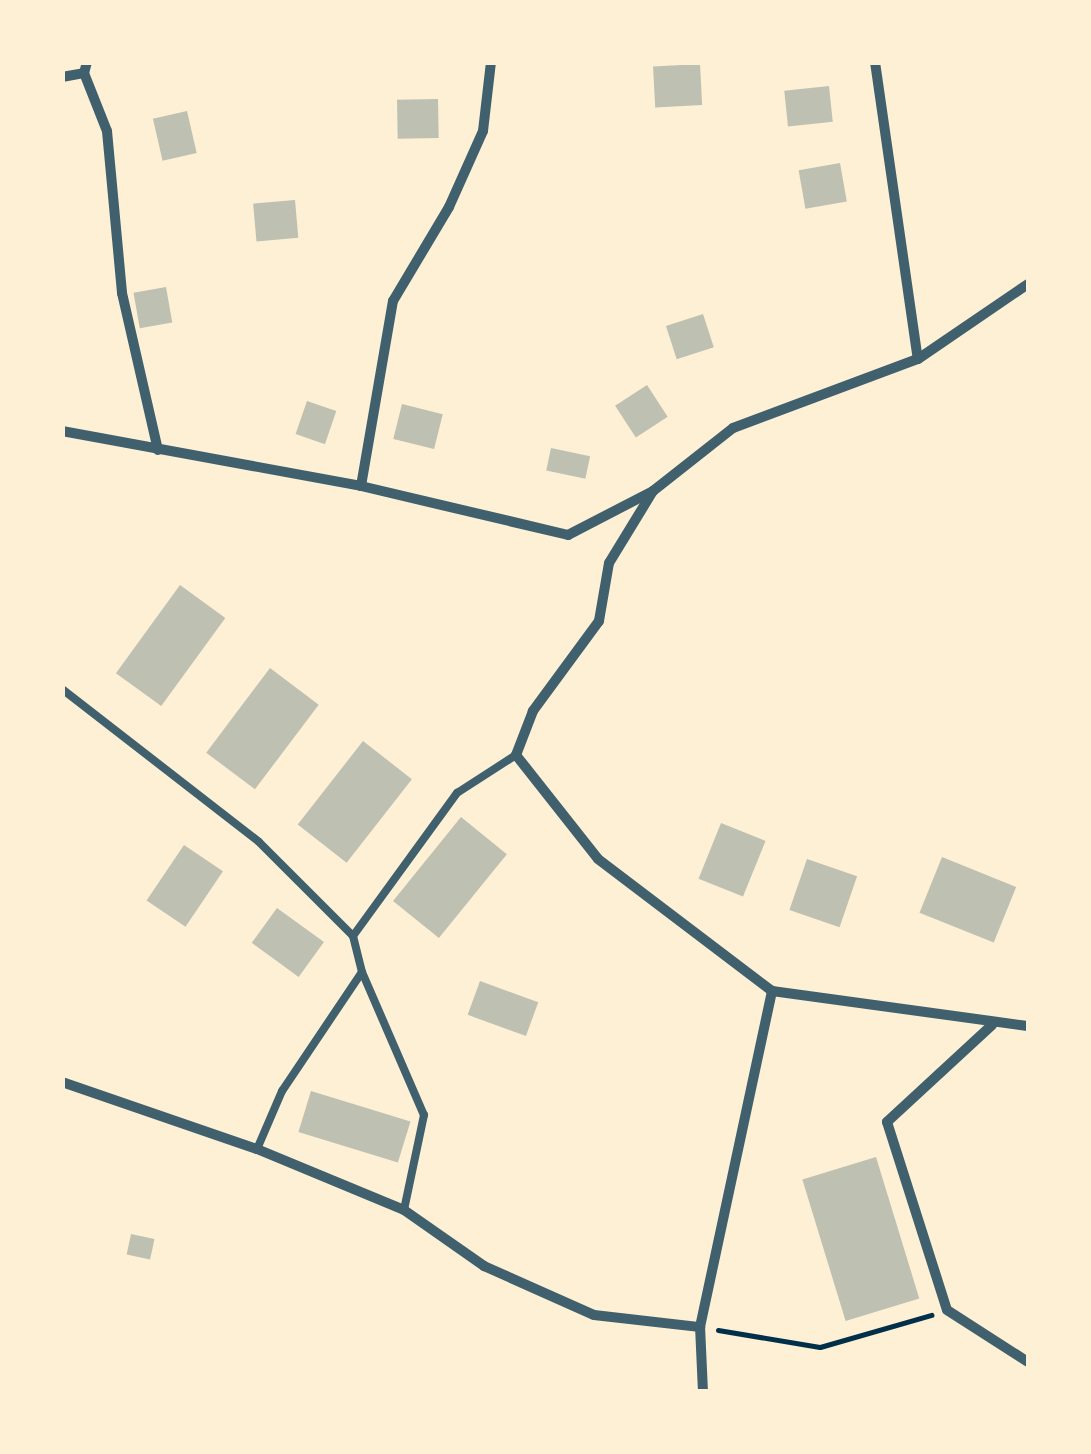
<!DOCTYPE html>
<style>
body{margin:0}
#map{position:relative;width:1091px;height:1454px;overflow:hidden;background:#fdf0d5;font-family:"PT Sans",sans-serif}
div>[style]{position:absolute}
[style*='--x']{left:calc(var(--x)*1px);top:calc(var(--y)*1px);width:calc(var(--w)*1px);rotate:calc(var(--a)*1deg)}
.building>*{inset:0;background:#bec0b2;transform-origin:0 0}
.path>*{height:5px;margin:-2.5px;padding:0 2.5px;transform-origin:2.5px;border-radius:2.5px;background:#003049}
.service>*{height:8px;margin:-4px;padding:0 4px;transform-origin:4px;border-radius:4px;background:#3f606c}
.minor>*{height:10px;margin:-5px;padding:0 5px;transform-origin:5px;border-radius:5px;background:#3f606c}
span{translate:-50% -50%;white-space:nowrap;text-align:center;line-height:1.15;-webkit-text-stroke:9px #fdf0d5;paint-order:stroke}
.frame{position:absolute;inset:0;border:65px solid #fdf0d5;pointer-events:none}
</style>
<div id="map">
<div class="building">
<div style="left:700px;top:64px;width:41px;height:47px;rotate:87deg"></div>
<div style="left:829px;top:86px;width:36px;height:45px;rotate:84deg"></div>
<div style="left:438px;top:99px;width:39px;height:41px;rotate:89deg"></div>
<div style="left:187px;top:111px;width:43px;height:35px;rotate:77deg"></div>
<div style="left:840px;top:163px;width:39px;height:42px;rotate:80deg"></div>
<div style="left:295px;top:200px;width:38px;height:42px;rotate:85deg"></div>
<div style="left:166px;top:287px;width:36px;height:33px;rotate:80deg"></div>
<div style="left:703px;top:314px;width:35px;height:39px;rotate:72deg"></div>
<div style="left:647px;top:385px;width:38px;height:38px;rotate:57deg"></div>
<div style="left:307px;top:401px;width:31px;height:35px;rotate:19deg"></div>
<div style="left:402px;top:404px;width:42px;height:36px;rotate:14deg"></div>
<div style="left:551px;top:448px;width:40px;height:23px;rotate:12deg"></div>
<div style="left:180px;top:585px;width:56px;height:109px;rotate:36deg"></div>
<div style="left:270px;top:668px;width:61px;height:106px;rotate:37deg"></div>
<div style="left:363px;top:741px;width:62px;height:106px;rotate:38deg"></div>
<div style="left:461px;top:817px;width:59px;height:108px;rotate:39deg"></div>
<div style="left:721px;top:823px;width:48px;height:60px;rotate:22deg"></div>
<div style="left:184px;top:845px;width:47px;height:67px;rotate:34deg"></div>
<div style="left:942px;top:857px;width:80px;height:60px;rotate:22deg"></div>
<div style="left:807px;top:859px;width:53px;height:54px;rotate:19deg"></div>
<div style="left:277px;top:908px;width:58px;height:43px;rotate:36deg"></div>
<div style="left:480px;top:981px;width:62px;height:36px;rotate:20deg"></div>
<div style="left:311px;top:1091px;width:104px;height:43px;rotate:17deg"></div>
<div style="left:876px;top:1157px;width:148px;height:77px;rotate:73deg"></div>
<div style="left:131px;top:1234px;width:24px;height:21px;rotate:12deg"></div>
</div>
<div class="path">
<div style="--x:718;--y:1330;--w:103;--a:9.5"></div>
<div style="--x:820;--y:1347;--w:116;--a:-16.1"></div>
</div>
<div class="service">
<div style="--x:62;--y:689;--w:249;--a:37.8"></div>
<div style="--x:259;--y:842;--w:133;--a:45"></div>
<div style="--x:353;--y:936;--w:37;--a:76"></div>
<div style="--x:362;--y:972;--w:143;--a:123.9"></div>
<div style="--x:282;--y:1091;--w:63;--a:113.3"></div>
<div style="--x:353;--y:936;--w:177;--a:-54"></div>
<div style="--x:457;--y:793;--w:70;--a:-32.8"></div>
<div style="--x:362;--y:972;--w:156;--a:66.6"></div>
<div style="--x:424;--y:1115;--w:97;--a:101.9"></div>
</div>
<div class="minor">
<div style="--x:87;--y:62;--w:11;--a:105"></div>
<div style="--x:84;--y:73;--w:62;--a:68.4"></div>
<div style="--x:107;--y:131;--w:163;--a:84.7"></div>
<div style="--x:122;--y:293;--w:161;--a:77.1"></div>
<div style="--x:875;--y:62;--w:300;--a:81.8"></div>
<div style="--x:62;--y:77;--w:22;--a:-10"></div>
<div style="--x:62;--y:431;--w:304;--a:10.4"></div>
<div style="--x:361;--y:486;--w:213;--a:13.3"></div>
<div style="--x:568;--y:535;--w:96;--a:-27.4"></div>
<div style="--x:653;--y:491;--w:84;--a:121.4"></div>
<div style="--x:609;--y:563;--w:59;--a:99.8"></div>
<div style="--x:599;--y:621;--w:112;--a:126.3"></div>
<div style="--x:533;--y:711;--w:47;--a:111.1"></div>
<div style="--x:516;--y:755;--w:132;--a:51.7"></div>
<div style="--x:598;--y:859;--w:218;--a:37.2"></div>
<div style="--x:772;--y:991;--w:258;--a:7.8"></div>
<div style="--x:361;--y:486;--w:188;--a:-80.2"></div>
<div style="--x:393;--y:301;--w:109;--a:-59.2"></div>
<div style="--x:449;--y:207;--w:83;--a:-65.9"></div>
<div style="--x:483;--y:131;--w:69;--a:-83.4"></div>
<div style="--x:653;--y:491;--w:102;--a:-38.2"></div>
<div style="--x:733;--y:428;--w:197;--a:-20.5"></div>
<div style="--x:918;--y:359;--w:133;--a:-34.3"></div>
<div style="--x:992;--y:1025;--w:143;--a:137.3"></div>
<div style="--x:887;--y:1122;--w:197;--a:72.3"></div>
<div style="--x:947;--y:1310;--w:96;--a:32.7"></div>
<div style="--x:62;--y:1082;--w:206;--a:19"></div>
<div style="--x:257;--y:1149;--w:159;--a:22.5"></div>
<div style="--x:404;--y:1210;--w:98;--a:35"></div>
<div style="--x:484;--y:1266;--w:120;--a:24"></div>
<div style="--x:594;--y:1315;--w:107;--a:6.5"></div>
<div style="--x:703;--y:1392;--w:65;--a:-92.6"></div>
<div style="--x:700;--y:1327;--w:344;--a:-77.9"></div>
</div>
<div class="frame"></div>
</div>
